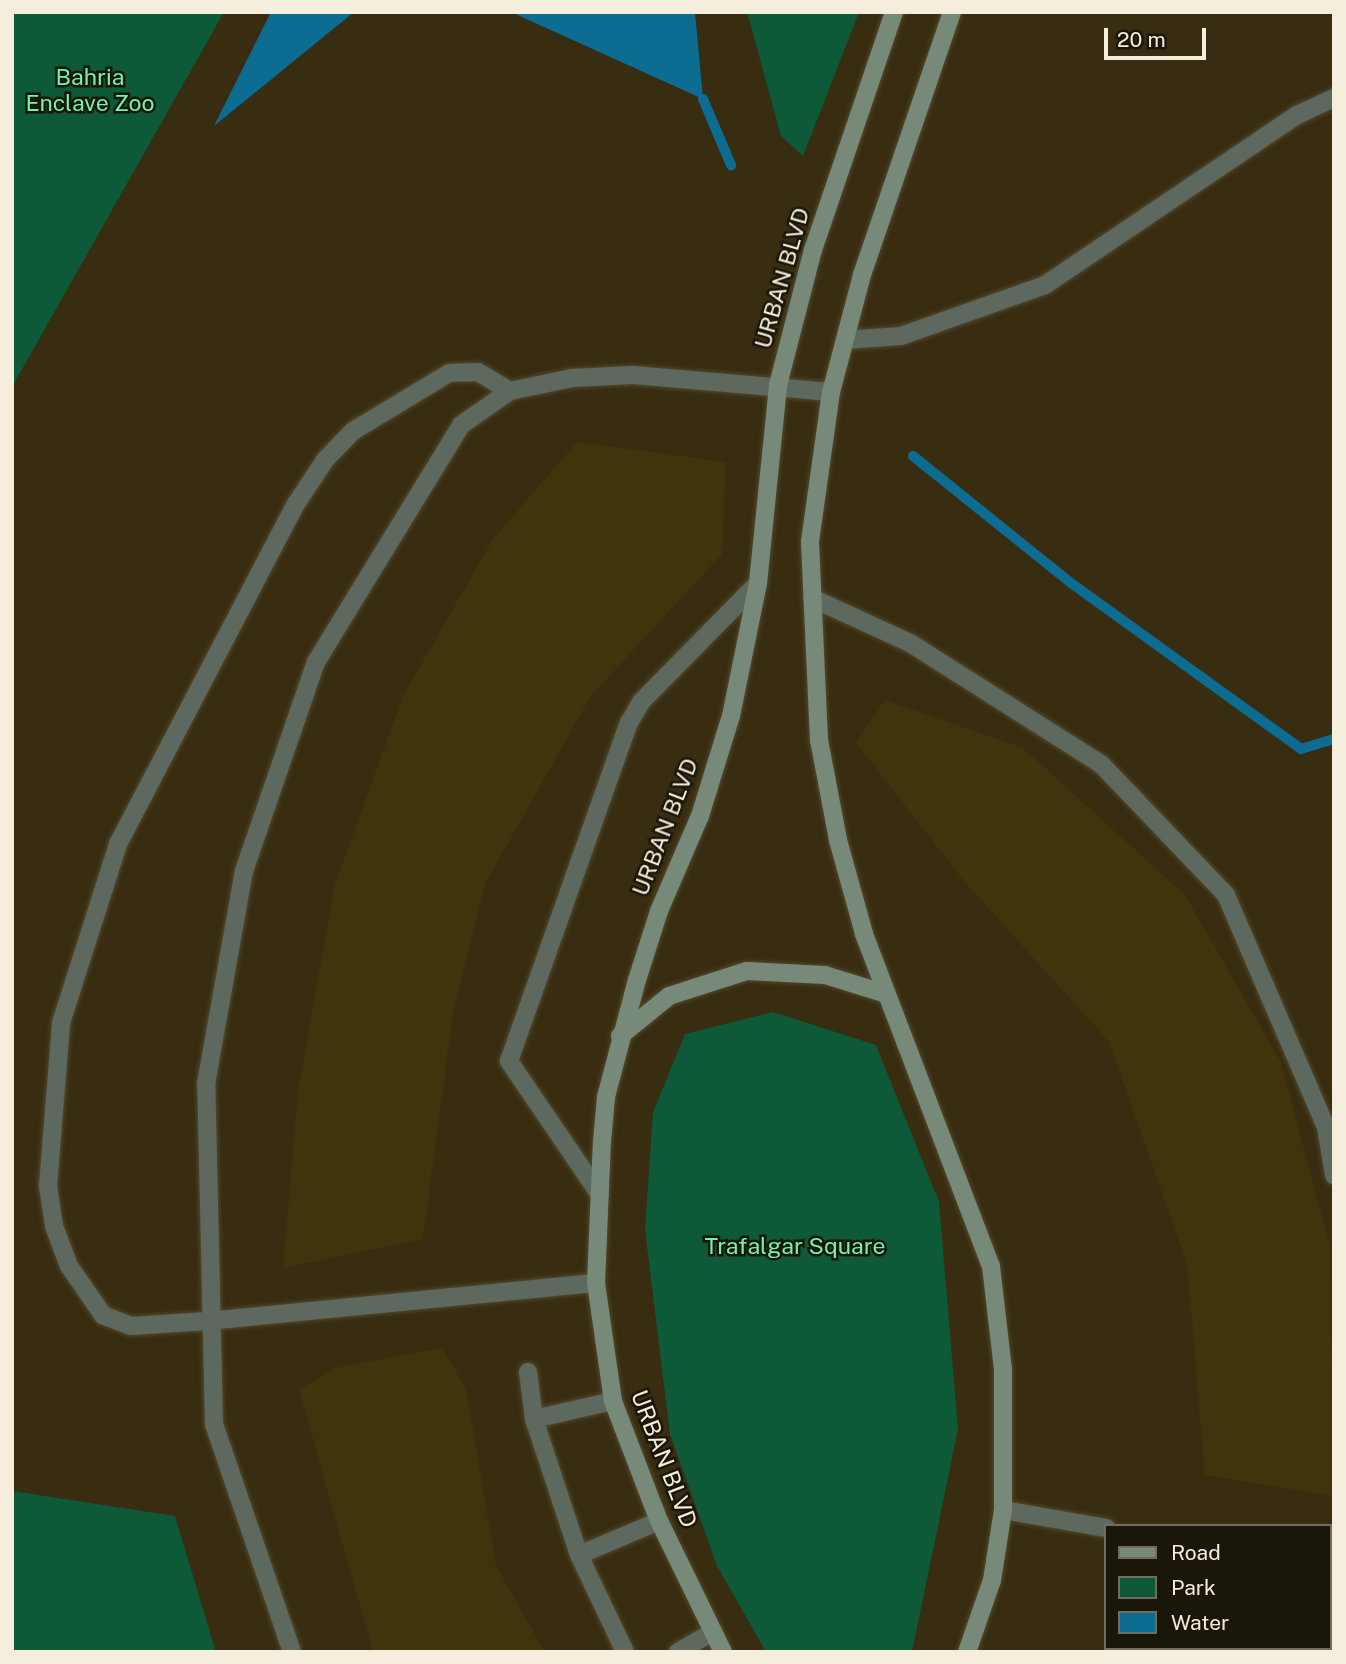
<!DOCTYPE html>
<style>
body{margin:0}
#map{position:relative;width:1346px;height:1664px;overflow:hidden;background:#382d10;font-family:"Public Sans",sans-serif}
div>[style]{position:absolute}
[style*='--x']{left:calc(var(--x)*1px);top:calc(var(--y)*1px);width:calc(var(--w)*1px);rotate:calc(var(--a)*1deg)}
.built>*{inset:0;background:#41330c}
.green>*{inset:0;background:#0e5937}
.water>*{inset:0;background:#0d6c91}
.stream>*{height:10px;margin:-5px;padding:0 5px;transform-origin:5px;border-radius:5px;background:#0d6c91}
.roads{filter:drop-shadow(0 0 2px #52482d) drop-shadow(0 0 2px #52482d)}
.lane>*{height:18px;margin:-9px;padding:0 9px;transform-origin:9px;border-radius:9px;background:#5d695e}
.street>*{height:18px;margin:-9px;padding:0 9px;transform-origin:9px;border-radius:9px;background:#5d695e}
.secondary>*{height:18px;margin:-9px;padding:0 9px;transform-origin:9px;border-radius:9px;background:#778978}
span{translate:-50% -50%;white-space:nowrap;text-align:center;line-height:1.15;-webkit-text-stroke:5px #1b160a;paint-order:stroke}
.park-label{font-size:23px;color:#72f4ae}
.street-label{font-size:23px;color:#f5eedd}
.frame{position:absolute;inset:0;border:14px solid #f5eedd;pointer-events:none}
.legend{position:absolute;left:1104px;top:1524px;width:228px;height:126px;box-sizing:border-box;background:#1b160a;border:2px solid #726c5e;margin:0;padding:9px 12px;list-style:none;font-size:21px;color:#f5eedd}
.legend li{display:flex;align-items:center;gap:14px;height:35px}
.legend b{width:35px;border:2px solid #726c5e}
.scale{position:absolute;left:1104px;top:28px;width:102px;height:32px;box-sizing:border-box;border:4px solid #f5eedd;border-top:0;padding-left:9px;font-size:21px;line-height:24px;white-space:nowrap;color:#f5eedd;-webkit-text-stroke:5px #1b160a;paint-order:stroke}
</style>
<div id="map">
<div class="built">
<div style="clip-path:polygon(577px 442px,726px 462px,722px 554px,591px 696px,485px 884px,453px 1014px,423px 1239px,283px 1268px,298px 1090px,335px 884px,403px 696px,493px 539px)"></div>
<div style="clip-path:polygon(885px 700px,1023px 748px,1185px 895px,1281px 1062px,1330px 1247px,1334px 1496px,1205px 1475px,1187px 1264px,1109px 1042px,964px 881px,856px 743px)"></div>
<div style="clip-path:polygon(442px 1348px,466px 1388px,496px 1566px,545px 1652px,373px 1652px,299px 1390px,337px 1367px)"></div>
</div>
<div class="green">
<div style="clip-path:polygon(12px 12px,224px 12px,12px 387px)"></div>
<div style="clip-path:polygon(747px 12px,859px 12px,803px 156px,781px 136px)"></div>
<div style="clip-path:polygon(773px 1012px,876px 1045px,939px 1202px,958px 1429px,912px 1652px,766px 1652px,717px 1566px,670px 1434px,645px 1230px,653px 1112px,685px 1034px)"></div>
<div style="clip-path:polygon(12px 1491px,175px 1516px,216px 1652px,12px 1652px)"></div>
</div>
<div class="water">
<div style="clip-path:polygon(271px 12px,354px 12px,214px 126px)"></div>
<div style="clip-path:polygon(511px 12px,695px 12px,703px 99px)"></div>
</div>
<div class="stream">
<div style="--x:703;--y:99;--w:72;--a:67"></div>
<div style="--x:913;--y:456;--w:203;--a:38.8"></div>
<div style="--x:1071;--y:583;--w:284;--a:35.8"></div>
<div style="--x:1301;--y:749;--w:34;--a:-17"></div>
</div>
<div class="roads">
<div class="lane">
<div style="--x:845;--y:340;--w:56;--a:-4.1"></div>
<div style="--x:901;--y:336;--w:153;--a:-19.5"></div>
<div style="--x:1045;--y:285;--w:304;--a:-34"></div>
<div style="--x:1297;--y:115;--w:41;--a:-24.7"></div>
<div style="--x:600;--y:1195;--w:162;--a:-124.2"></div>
<div style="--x:509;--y:1061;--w:359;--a:-70.5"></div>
<div style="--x:629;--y:723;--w:24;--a:-60"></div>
<div style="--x:641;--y:702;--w:167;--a:-45.5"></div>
<div style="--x:208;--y:1321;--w:77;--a:176.3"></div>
<div style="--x:131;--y:1326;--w:30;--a:-159"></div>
<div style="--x:103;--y:1315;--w:60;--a:-124.8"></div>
<div style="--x:69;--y:1266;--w:43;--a:-110.6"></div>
<div style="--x:54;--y:1226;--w:40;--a:-98.5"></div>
<div style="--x:48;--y:1186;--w:164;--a:-85.4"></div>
<div style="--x:61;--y:1023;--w:188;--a:-72.3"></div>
<div style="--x:118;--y:844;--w:384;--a:-62.4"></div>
<div style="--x:296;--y:504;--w:53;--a:-56.6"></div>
<div style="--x:325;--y:460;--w:40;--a:-46"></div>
<div style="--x:353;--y:431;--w:112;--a:-31.1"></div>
<div style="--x:449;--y:373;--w:29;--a:-2"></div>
<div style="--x:478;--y:372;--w:37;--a:31"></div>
<div style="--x:528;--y:1372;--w:47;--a:82.7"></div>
<div style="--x:534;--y:1419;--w:143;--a:71.7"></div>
<div style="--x:579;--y:1555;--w:107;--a:64.6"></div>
<div style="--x:534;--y:1419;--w:81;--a:-12.8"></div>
<div style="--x:579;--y:1555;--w:87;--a:-23"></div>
<div style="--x:678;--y:1652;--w:39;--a:-30"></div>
</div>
<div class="street">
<div style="--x:812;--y:598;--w:108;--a:24.7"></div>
<div style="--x:910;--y:643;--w:226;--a:32.4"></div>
<div style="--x:1101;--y:764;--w:181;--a:46.3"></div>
<div style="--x:1226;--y:895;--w:253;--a:66.7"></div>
<div style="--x:1326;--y:1127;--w:49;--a:80.5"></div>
<div style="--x:208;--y:1321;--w:390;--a:-5.6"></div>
<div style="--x:1003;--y:1510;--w:105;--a:9.9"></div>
<div style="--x:1330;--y:1544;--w:4;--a:14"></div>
<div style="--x:292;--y:1652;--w:241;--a:-108.9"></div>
<div style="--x:214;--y:1424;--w:340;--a:-91.3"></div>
<div style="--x:206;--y:1084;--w:216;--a:-79.9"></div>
<div style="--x:244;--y:871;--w:221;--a:-71"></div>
<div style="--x:316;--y:662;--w:278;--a:-58.5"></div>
<div style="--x:461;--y:425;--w:60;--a:-34.8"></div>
<div style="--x:510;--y:391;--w:63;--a:-11.8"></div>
<div style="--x:572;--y:378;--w:61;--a:-2.8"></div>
<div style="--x:633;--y:375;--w:199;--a:4.9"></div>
</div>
<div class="secondary">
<div style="--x:952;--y:12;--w:278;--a:108.9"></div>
<div style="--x:862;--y:275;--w:121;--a:104.8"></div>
<div style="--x:831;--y:392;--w:151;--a:98"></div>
<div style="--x:810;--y:542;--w:198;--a:87.4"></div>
<div style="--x:819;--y:740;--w:102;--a:79.2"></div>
<div style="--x:838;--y:840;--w:98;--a:74.5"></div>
<div style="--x:864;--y:934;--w:355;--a:69.1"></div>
<div style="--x:991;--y:1266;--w:104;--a:83.4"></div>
<div style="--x:1003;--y:1369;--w:141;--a:90"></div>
<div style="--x:1003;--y:1510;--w:71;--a:98.9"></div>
<div style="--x:992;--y:1580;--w:76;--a:109.1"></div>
<div style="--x:620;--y:1036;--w:63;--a:-39.2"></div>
<div style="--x:669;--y:996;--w:82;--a:-17.8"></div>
<div style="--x:747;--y:971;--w:78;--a:2.9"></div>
<div style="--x:825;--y:975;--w:64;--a:17.3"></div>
<div style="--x:723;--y:1652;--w:146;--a:-116"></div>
<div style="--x:659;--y:1521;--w:129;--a:-111"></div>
<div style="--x:613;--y:1401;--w:119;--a:-98.2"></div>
<div style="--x:596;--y:1283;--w:141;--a:-87.6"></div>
<div style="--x:602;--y:1142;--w:45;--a:-84.9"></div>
<div style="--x:606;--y:1097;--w:121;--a:-75.2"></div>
<div style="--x:637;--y:980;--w:72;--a:-72.3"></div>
<div style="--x:659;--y:911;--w:103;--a:-66.7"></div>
<div style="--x:700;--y:816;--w:105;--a:-72.8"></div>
<div style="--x:731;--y:716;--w:136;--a:-78.5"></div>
<div style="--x:758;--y:583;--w:199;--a:-84.2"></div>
<div style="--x:778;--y:385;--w:139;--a:-75.5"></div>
<div style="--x:813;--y:250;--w:251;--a:-71.2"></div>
</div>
</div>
<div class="park-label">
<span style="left:90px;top:90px">Bahria<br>Enclave Zoo</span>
<span style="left:795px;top:1246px">Trafalgar Square</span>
</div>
<div class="street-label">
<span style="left:782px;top:278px;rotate:-74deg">URBAN BLVD</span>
<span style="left:665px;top:827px;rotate:-69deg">URBAN BLVD</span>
<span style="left:664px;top:1459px;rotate:69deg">URBAN BLVD</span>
</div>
<div class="frame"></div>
<ul class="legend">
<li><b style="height:9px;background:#778978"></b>Road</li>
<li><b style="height:19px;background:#0e5937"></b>Park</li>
<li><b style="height:19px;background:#0d6c91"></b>Water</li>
</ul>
<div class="scale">20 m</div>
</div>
